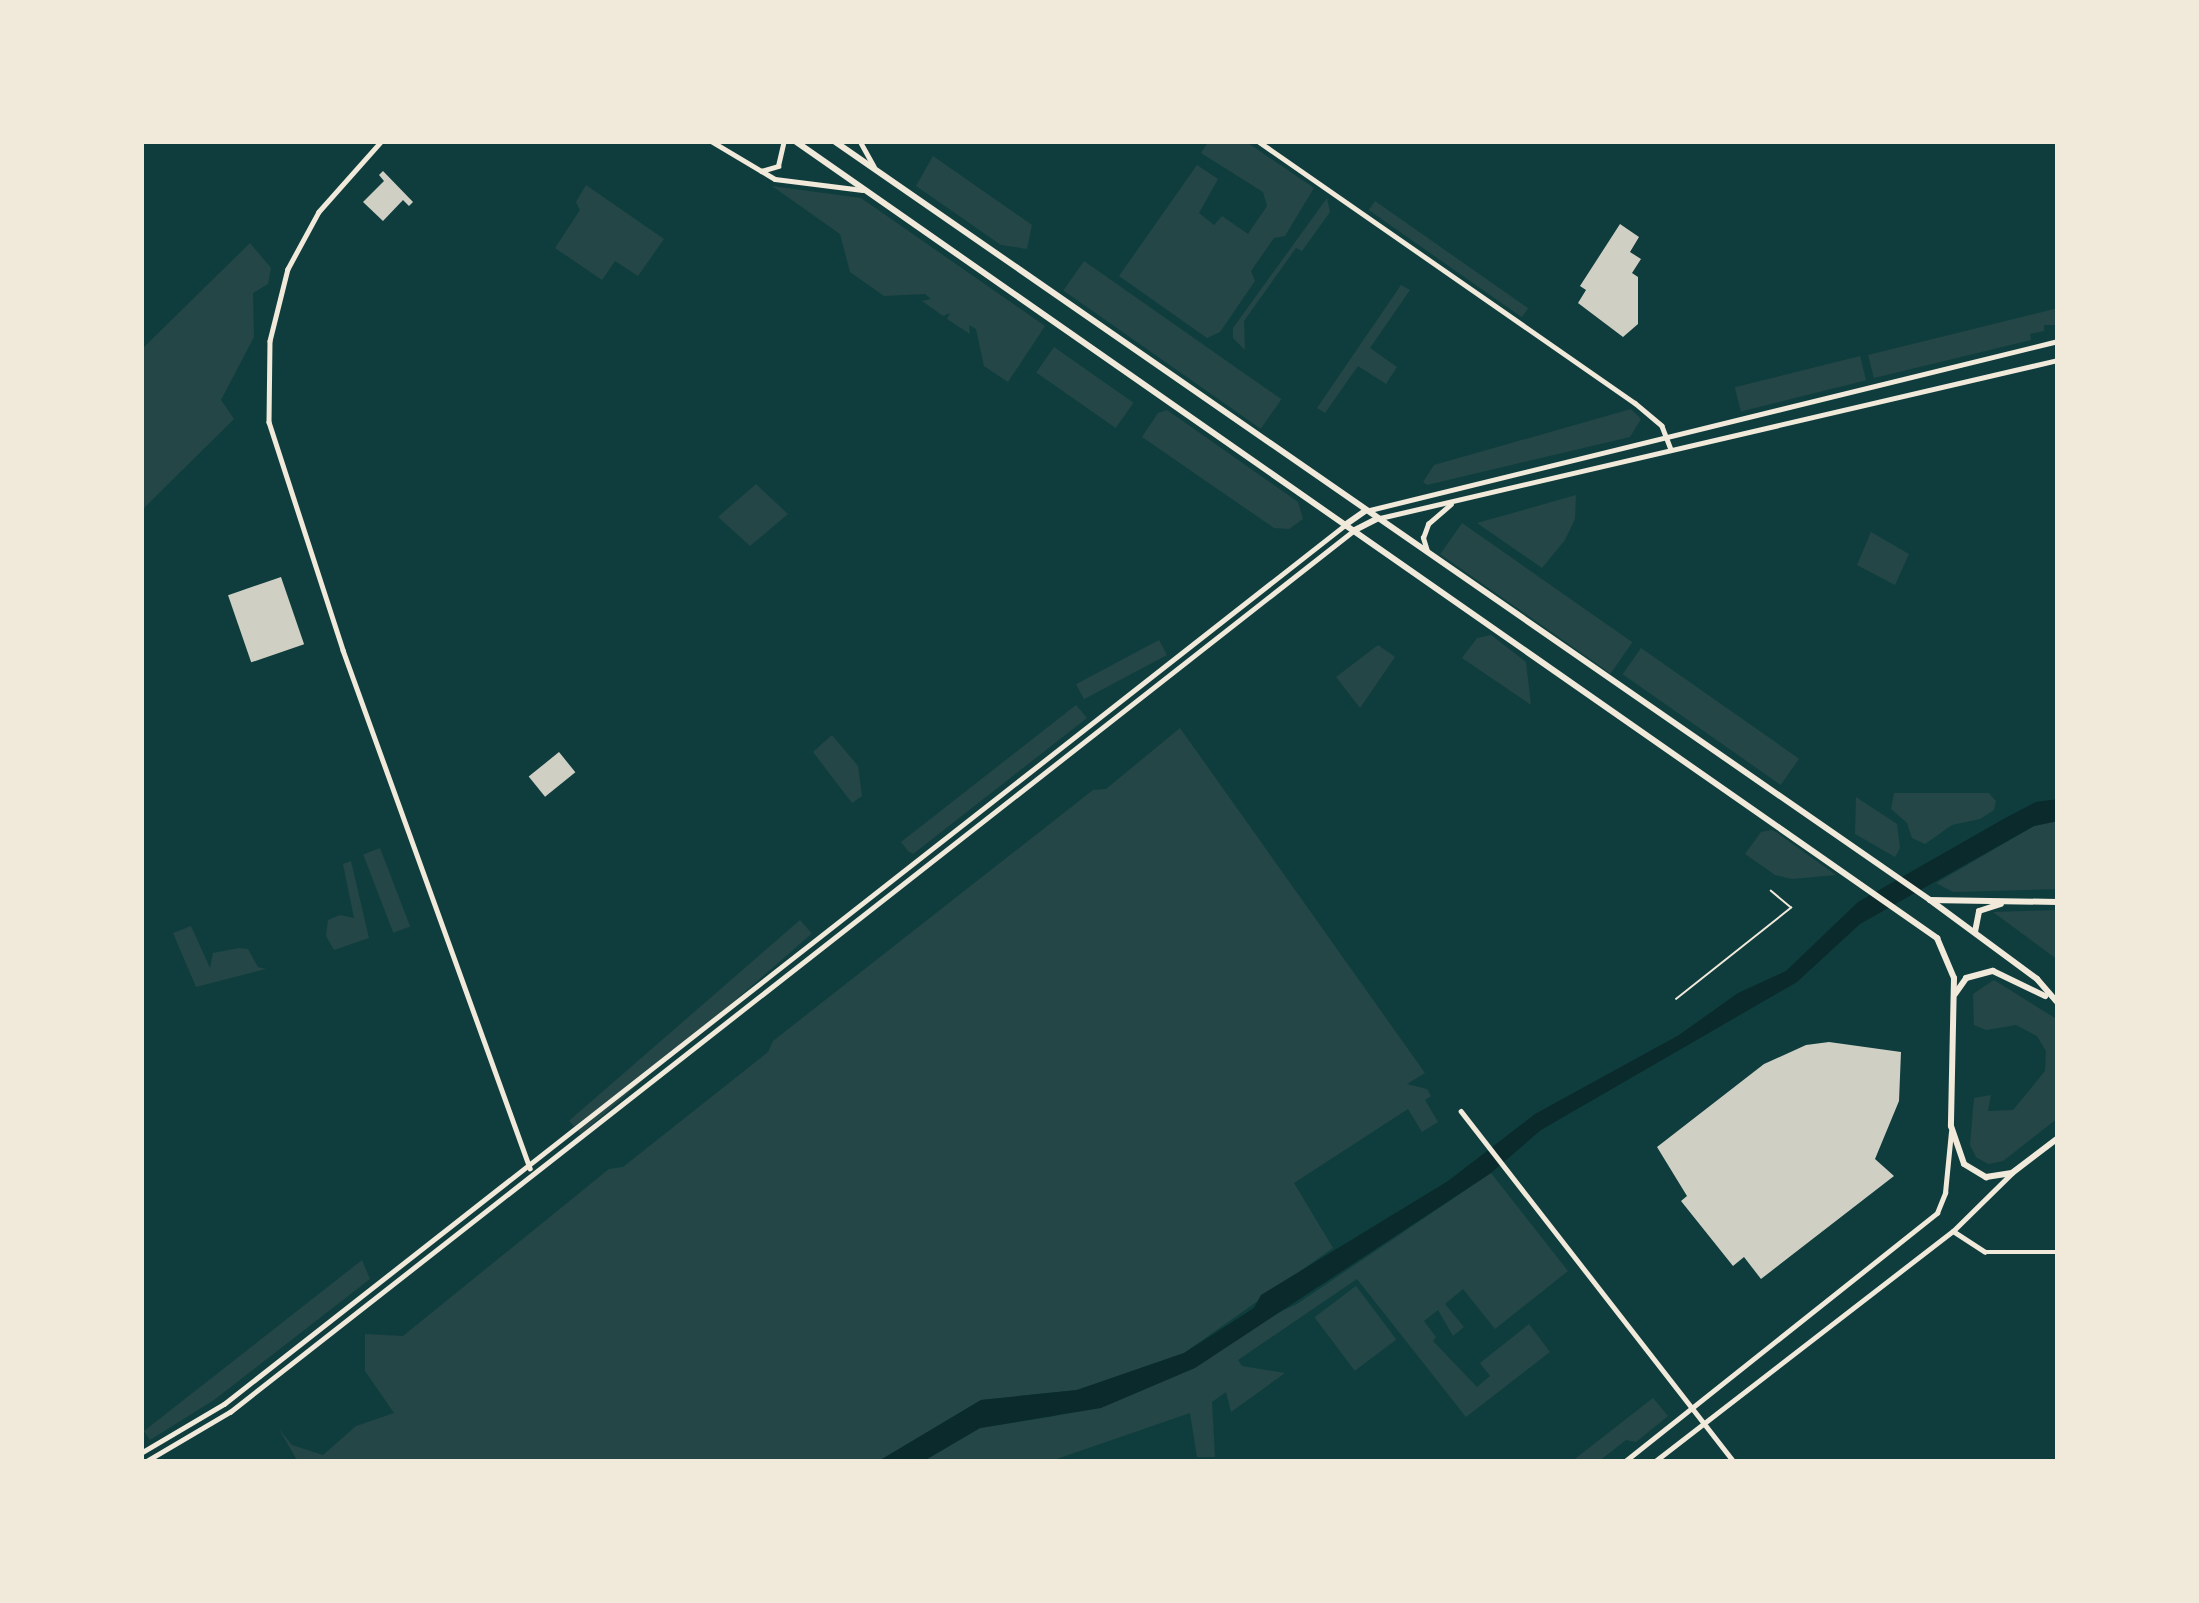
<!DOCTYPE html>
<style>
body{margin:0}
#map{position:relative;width:2199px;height:1603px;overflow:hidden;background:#0f3d3e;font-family:Inter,sans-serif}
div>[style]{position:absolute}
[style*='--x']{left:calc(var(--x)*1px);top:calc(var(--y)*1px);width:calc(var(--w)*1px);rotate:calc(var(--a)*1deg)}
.green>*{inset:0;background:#244646;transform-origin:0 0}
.water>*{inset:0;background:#0a2a2b}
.building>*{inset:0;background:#cfcfc3;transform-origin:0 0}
.path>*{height:1.5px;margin:-0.75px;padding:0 0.75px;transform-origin:0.75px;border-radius:0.75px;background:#f1e9da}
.minor>*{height:4.5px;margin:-2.25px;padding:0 2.25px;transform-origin:2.25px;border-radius:2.25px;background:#f1e9da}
.tertiary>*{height:4.5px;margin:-2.25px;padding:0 2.25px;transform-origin:2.25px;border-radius:2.25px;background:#f1e9da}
.secondary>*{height:6px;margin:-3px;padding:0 3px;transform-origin:3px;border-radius:3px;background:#f1e9da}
.primary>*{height:6px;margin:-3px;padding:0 3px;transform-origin:3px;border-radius:3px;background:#f1e9da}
span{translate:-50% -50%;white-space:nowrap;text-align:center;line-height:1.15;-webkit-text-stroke:9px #f1e9da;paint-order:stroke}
.frame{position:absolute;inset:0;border:144px solid #f1e9da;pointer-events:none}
</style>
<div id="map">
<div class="green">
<div style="clip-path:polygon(1209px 141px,1245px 141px,1314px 188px,1285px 236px,1274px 238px,1251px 271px,1255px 281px,1220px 332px,1207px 338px,1119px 276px,1197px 165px,1218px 179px,1199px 213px,1214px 225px,1222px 216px,1248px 234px,1267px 206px,1263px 192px,1201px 153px)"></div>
<div style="clip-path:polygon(933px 156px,1032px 225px,1027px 249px,1001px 245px,916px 186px)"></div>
<div style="clip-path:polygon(586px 185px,664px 239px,638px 276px,615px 261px,602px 280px,555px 248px,580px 210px,576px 202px)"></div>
<div style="clip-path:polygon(772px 186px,861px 198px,1045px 326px,1008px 382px,984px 366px,976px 329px,969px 325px,970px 334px,947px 319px,950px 313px,943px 316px,922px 301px,931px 299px,925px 294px,884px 296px,850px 272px,840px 234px)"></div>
<div style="clip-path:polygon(1327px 198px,1330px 212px,1302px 251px,1296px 248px,1244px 321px,1245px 350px,1233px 338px,1233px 328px)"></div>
<div style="left:1375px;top:201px;width:187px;height:11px;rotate:35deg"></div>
<div style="clip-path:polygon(250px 243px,271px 268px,268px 284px,253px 293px,254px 337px,221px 400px,234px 419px,141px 511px,141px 350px)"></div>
<div style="left:1084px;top:261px;width:241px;height:36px;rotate:35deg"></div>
<div style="clip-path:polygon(1401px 285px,1410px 290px,1370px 348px,1397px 367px,1386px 384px,1358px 366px,1325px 413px,1317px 408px)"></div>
<div style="clip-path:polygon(2058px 308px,2058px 325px,2044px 325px,2044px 331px,2030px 334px,2031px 340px,1874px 378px,1868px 355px)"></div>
<div style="left:1054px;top:347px;width:97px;height:31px;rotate:35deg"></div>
<div style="left:1860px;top:356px;width:25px;height:129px;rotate:76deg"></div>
<div style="clip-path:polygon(1631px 409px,1641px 419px,1630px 437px,1427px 485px,1423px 482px,1434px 465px)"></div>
<div style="clip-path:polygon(1167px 410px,1298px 502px,1303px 519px,1289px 529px,1274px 528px,1142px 437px,1158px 413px)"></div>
<div style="clip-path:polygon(756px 484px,788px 514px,750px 546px,718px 517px)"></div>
<div style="clip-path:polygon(1576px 495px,1575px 519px,1565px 540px,1542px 568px,1477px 523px)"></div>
<div style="left:1462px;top:523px;width:208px;height:38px;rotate:35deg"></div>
<div style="clip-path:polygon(1871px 532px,1909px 554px,1895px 585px,1857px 565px)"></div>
<div style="clip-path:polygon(1491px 635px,1526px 662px,1531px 705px,1462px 658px,1477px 638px)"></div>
<div style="left:1159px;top:640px;width:17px;height:94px;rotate:62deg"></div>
<div style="clip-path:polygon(1378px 645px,1395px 657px,1360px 708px,1336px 677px)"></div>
<div style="left:1641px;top:648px;width:193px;height:32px;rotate:35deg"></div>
<div style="clip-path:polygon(1076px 705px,1087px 718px,913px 854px,908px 851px,901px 842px)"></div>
<div style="clip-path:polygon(1180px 728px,1425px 1073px,1407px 1084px,1427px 1089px,1431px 1096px,1425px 1100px,1438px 1122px,1422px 1132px,1408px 1109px,1294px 1183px,1333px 1248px,1184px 1353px,1077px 1390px,981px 1400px,877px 1462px,298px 1462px,279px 1429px,292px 1445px,323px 1455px,356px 1426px,394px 1413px,365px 1371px,365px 1334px,403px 1336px,609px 1169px,623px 1167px,768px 1052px,773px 1041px,1093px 790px,1106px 789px)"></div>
<div style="clip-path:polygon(832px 735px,858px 766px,862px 796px,852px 803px,813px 752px)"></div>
<div style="clip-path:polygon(1894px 793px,1989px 793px,1996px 801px,1994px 810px,1980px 819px,1952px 825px,1925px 844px,1912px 838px,1907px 823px,1891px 809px)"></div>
<div style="clip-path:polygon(1856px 797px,1897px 824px,1900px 848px,1895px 857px,1855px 834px)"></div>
<div style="clip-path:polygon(2058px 821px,2058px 889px,1953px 892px,1936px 883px,2034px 826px)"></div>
<div style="clip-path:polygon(1771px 830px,1776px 832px,1836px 875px,1792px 879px,1775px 875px,1745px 854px,1761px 832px)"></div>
<div style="left:380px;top:848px;width:84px;height:18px;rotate:69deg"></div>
<div style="clip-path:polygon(351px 861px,369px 938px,334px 950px,326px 936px,328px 920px,340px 915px,354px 918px,343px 864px)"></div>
<div style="clip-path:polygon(2058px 910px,2058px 960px,1993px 912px)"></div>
<div style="left:800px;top:920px;width:18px;height:306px;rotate:49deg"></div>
<div style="clip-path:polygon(191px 926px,210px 968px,213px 953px,239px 948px,248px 949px,258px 967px,266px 969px,196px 987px,173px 933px)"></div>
<div style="clip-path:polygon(1994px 980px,2058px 1020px,2058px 1118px,2003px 1161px,1988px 1164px,1976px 1157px,1970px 1145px,1974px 1098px,1991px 1095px,1988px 1111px,2013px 1110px,2045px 1071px,2046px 1051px,2037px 1036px,2016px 1025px,1986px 1030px,1974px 1025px,1973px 994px)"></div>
<div style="clip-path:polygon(1491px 1173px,1568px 1271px,1495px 1329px,1463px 1289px,1445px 1304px,1464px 1327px,1453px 1336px,1438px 1310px,1424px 1321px,1436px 1337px,1433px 1341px,1477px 1387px,1490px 1376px,1480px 1363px,1529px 1324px,1550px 1352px,1466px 1417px,1357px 1279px,1238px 1360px,1242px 1366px,1285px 1373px,1231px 1412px,1226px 1392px,1212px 1402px,1215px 1457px,1197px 1457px,1190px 1413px,1048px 1462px,922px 1462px,980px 1428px,1055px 1416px,1297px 1304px)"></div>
<div style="clip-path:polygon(362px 1260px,370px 1279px,214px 1400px,150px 1440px,144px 1431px)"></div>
<div style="left:1356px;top:1286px;width:67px;height:52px;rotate:53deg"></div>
<div style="clip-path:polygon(1653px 1398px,1668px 1416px,1636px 1442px,1626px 1440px,1598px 1462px,1571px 1462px)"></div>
</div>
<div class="water">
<div style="clip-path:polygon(2058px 799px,2058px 821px,2034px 826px,1860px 924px,1797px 982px,1541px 1130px,1491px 1173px,1195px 1368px,1101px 1408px,980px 1428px,922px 1462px,877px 1462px,981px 1400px,1077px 1390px,1184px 1353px,1254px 1308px,1261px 1295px,1448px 1181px,1535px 1114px,1679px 1035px,1738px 993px,1786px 971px,1858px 902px,2007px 817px,2036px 802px)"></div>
</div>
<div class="building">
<div style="clip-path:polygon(383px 171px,413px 202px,409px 206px,403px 200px,383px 221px,363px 202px,384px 181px,379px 175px)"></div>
<div style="clip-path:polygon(1620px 224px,1639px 237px,1630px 252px,1641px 259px,1632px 273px,1638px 277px,1638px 324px,1623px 337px,1578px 303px,1586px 290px,1580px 286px)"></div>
<div style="left:281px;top:577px;width:71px;height:56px;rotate:71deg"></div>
<div style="left:559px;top:752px;width:26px;height:39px;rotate:51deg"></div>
<div style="clip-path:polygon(1829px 1042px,1901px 1052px,1899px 1101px,1875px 1159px,1894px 1176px,1761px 1279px,1744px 1257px,1733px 1266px,1681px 1201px,1687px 1196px,1657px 1147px,1764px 1064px,1806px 1045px)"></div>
</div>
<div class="path">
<div style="--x:1676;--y:999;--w:147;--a:-38.4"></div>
<div style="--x:1791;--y:908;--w:26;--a:-140"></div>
</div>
<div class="minor">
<div style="--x:1258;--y:141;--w:459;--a:34.8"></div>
<div style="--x:1635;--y:403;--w:35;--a:40"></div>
<div style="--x:1662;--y:426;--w:25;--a:69"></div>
<div style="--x:1461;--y:1111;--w:445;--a:52.1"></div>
<div style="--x:1953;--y:1231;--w:38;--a:33"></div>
<div style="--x:1985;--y:1252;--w:73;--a:0"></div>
</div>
<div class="tertiary">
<div style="--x:382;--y:141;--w:95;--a:131.6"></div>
<div style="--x:319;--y:212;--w:65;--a:118.5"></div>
<div style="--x:288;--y:269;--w:74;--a:104"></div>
<div style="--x:270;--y:341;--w:81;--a:90.7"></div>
<div style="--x:269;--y:422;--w:240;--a:72"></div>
<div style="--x:343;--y:650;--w:551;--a:70.15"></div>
<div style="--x:711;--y:141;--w:74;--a:30.7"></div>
<div style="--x:775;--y:179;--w:88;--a:7.2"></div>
<div style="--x:860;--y:141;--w:29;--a:61"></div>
<div style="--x:761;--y:171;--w:18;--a:-16"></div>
<div style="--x:778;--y:166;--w:26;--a:-77"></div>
<div style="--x:1370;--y:510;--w:708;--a:-13.8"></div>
<div style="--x:1380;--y:518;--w:696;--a:-13.12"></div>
<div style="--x:1427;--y:551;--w:14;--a:-107"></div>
<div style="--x:1423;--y:538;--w:15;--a:-70"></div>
<div style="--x:1428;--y:524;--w:30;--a:-41"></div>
<div style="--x:141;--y:1453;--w:96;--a:-30.6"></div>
<div style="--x:224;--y:1404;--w:1425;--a:-38.1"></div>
<div style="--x:145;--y:1462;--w:99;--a:-30.5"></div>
<div style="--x:230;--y:1412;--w:1426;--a:-38.11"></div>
<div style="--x:1624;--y:1462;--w:400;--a:-38.5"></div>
<div style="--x:1937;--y:1213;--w:22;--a:-68"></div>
<div style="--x:1945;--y:1193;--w:61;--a:-84.4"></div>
<div style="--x:1654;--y:1462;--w:378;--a:-37.7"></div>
<div style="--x:1953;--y:1231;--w:83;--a:-44.5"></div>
</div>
<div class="secondary">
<div style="--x:1930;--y:900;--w:128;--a:0.9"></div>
<div style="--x:1975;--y:932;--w:21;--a:-79"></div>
<div style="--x:1979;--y:911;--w:23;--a:-18"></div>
</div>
<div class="primary">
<div style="--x:795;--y:141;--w:1393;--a:34.91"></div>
<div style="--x:1937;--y:938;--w:43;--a:67"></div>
<div style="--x:1954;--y:978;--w:148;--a:91.2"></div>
<div style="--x:1951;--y:1126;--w:40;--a:71.1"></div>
<div style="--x:1964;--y:1164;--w:26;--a:31"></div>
<div style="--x:1986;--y:1177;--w:26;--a:-9"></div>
<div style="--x:2012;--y:1173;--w:58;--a:-37.3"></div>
<div style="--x:834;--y:141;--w:1333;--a:34.7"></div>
<div style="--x:1930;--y:900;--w:133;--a:36.4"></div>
<div style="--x:2037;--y:979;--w:32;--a:49"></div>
<div style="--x:1345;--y:525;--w:24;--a:-35"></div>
<div style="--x:1353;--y:531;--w:27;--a:-27"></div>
<div style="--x:1955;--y:994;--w:19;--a:-55"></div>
<div style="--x:1966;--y:978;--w:28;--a:-15"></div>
<div style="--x:1993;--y:971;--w:58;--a:25.7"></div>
</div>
<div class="frame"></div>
</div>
